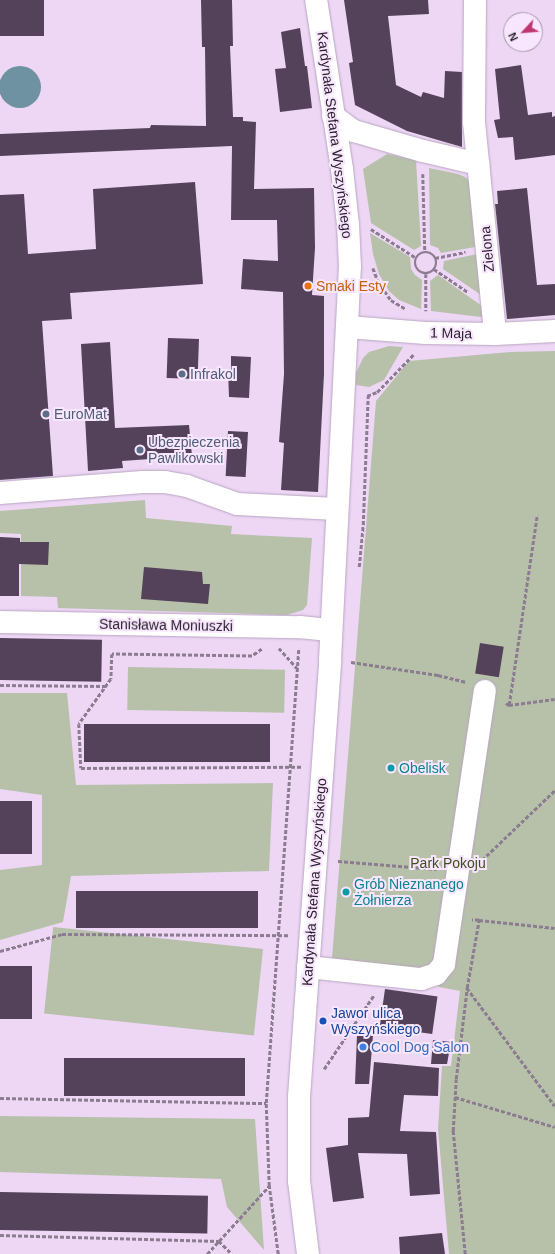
<!DOCTYPE html>
<meta charset="utf-8">
<style>
body{margin:0}
#map{position:relative;width:555px;height:1254px;overflow:hidden;background:#edd7f5;font-family:Helvetica,sans-serif}
div>[style]{position:absolute}
[style*='--x']{left:calc(var(--x)*1px);top:calc(var(--y)*1px);width:calc(var(--w)*1px);rotate:calc(var(--a)*1deg)}
.green>*{inset:0;background:#b7c1aa;transform-origin:0 0}
.water>*{inset:0;background:#6f92a3}
.round{border-radius:50%}
.building>*{inset:0;background:#54415a;transform-origin:0 0}
.path>*{height:2.5px;margin-top:-1.25px;transform-origin:0;background:repeating-linear-gradient(90deg,#8b7c90 0 4px,transparent 0 6px)}
.path>.ring{margin:-1.25px;padding:0;box-sizing:content-box;background:none;border:2.5px solid #8b7c90;border-radius:50%}
.roads{filter:drop-shadow(0 0 1px #baa4c1) drop-shadow(0 0 1px #baa4c1)}
.street>*{height:22px;margin:-11px;padding:0 11px;transform-origin:11px;border-radius:11px;background:#fff}
.secondary>*{height:22px;margin:-11px;padding:0 11px;transform-origin:11px;border-radius:11px;background:#fff}
.dots>*{width:11px;height:11px;translate:-50% -50%;box-sizing:border-box;border:2px solid #f8e6fe;border-radius:50%}
span{translate:-50% -50%;white-space:nowrap;text-align:center;line-height:1.15;-webkit-text-stroke:4px #f8e6fe;paint-order:stroke}
.street-label{font-size:14px;color:#29212c}
.food-label{font-size:14px;color:#c56008}
.left{translate:0 -50%;text-align:left}
.service-label{font-size:14px;color:#4e5e75}
.culture-label{font-size:14px;color:#0d838f}
.park-label{font-size:14px;color:#3d4e1d}
.transit-label{font-size:14px;color:#164399}
.shop-label{font-size:14px;color:#366cbe}
.north{position:absolute;left:503px;top:12px;width:40px;height:40px;box-sizing:border-box;background:#f8e6fe;border:1px solid #a597aa;border-radius:50%;rotate:244deg;font-size:11px;font-weight:700;line-height:16px;text-align:center;color:#29212c}
.north::after{content:'';display:block;margin:auto;width:14px;height:18px;background:#bf3670;clip-path:polygon(50% 0,100% 100%,50% 72%,0 100%)}
</style>
<div id="map">
<div class="green">
<div style="clip-path:polygon(387px 154px,416px 160px,421px 246px,414px 250px,371px 223px,363px 169px)"></div>
<div style="clip-path:polygon(429px 168px,458px 174px,465px 177px,472px 183px,481px 246px,441px 253px,438px 248px,430px 245px)"></div>
<div style="clip-path:polygon(370px 233px,410px 257px,411px 269px,415px 275px,422px 280px,421px 309px,399px 300px,389px 291px,379px 274px,373px 254px)"></div>
<div style="clip-path:polygon(482px 253px,487px 299px,443px 269px,444px 261px)"></div>
<div style="clip-path:polygon(438px 275px,482px 306px,484px 314px,481px 317px,431px 311px,430px 281px)"></div>
<div style="clip-path:polygon(389px 346px,403px 347px,384px 380px,369px 387px,356px 385px,356px 373px,363px 358px,369px 352px)"></div>
<div style="clip-path:polygon(555px 351px,555px 1254px,449px 1254px,438px 1129px,442px 1066px,451px 1066px,460px 991px,439px 987px,421px 969px,332px 958px,376px 401px,409px 361px,510px 352px)"></div>
<div style="clip-path:polygon(145px 500px,146px 518px,232px 526px,231px 534px,312px 538px,307px 605px,303px 610px,287px 615px,58px 608px,57px 597px,21px 596px,21px 534px,0 533px,0 511px)"></div>
<div style="left:128px;top:667px;width:157px;height:43px;rotate:1deg"></div>
<div style="clip-path:polygon(0 693px,67px 693px,76px 785px,273px 783px,269px 871px,71px 876px,63px 922px,0 940px,0 870px,42px 865px,42px 795px,0 789px)"></div>
<div style="left:263px;top:949px;width:87px;height:211px;rotate:96deg"></div>
<div style="clip-path:polygon(0 1116px,255px 1119px,264px 1250px,227px 1207px,221px 1179px,0 1172px)"></div>
</div>
<div class="water">
<div class="round" style="left:-1px;top:66px;width:42px;height:42px"></div>
</div>
<div class="building">
<div style="left:0;top:0;width:44px;height:36px"></div>
<div style="clip-path:polygon(201px 0,232px 0,233px 46px,230px 46px,233px 117px,243px 117px,243px 121px,256px 122px,254px 189px,314px 188px,315px 248px,312px 295px,324px 296px,324px 374px,318px 492px,281px 490px,284px 443px,279px 442px,284px 374px,283px 292px,241px 289px,243px 259px,278px 261px,277px 220px,231px 220px,232px 146px,0 156px,0 134px,150px 128px,151px 125px,206px 126px,205px 47px,202px 47px)"></div>
<div style="clip-path:polygon(344px 0,428px 0,429px 14px,388px 16px,396px 85px,421px 97px,423px 92px,444px 98px,445px 71px,462px 72px,462px 147px,407px 131px,355px 105px,349px 63px,353px 62px)"></div>
<div style="clip-path:polygon(300px 28px,305px 66px,307px 66px,312px 108px,280px 112px,275px 69px,286px 68px,281px 32px)"></div>
<div style="clip-path:polygon(521px 65px,528px 115px,552px 112px,552px 117px,555px 116px,555px 155px,515px 160px,513px 137px,498px 138px,494px 120px,500px 119px,495px 69px)"></div>
<div style="clip-path:polygon(195px 182px,203px 284px,70px 293px,72px 319px,42px 321px,53px 476px,0 480px,0 195px,24px 194px,28px 254px,96px 249px,93px 189px)"></div>
<div style="clip-path:polygon(527px 188px,537px 285px,555px 284px,555px 315px,507px 319px,495px 204px,498px 204px,497px 191px)"></div>
<div style="left:168px;top:338px;width:31px;height:40px;rotate:2deg"></div>
<div style="clip-path:polygon(110px 342px,115px 428px,189px 425px,192px 456px,122px 461px,123px 468px,88px 471px,81px 344px)"></div>
<div style="clip-path:polygon(231px 356px,251px 357px,249px 398px,229px 397px,228px 370px,231px 370px)"></div>
<div style="left:228px;top:431px;width:20px;height:45px;rotate:3deg"></div>
<div style="clip-path:polygon(0 537px,20px 538px,20px 542px,49px 542px,48px 565px,19px 564px,19px 596px,0 596px)"></div>
<div style="clip-path:polygon(144px 567px,202px 572px,203px 584px,210px 584px,208px 604px,141px 599px)"></div>
<div style="left:0;top:638px;width:102px;height:42px;rotate:1deg"></div>
<div style="left:480px;top:643px;width:24px;height:31px;rotate:9deg"></div>
<div style="left:84px;top:724px;width:186px;height:38px"></div>
<div style="left:0;top:801px;width:32px;height:53px"></div>
<div style="left:76px;top:891px;width:182px;height:37px"></div>
<div style="left:0;top:966px;width:32px;height:53px"></div>
<div style="left:385px;top:989px;width:53px;height:38px;rotate:8deg"></div>
<div style="clip-path:polygon(357px 1035px,373px 1035px,369px 1084px,355px 1084px)"></div>
<div style="clip-path:polygon(433px 1040px,451px 1042px,447px 1064px,431px 1064px)"></div>
<div style="left:64px;top:1058px;width:181px;height:38px"></div>
<div style="clip-path:polygon(374px 1062px,439px 1068px,438px 1096px,404px 1095px,400px 1131px,436px 1132px,440px 1194px,410px 1196px,407px 1154px,358px 1153px,364px 1198px,333px 1202px,326px 1148px,348px 1145px,348px 1118px,369px 1117px)"></div>
<div style="left:0;top:1192px;width:208px;height:38px;rotate:1deg"></div>
<div style="clip-path:polygon(442px 1233px,445px 1254px,400px 1254px,399px 1237px)"></div>
</div>
<div class="path">
<div style="--x:423;--y:174;--w:78;--a:88.5"></div>
<div style="--x:371;--y:229;--w:52;--a:32.5"></div>
<div class="ring" style="left:415px;top:252px;width:19.5px;height:19.5px"></div>
<div style="--x:435;--y:258;--w:31;--a:-11"></div>
<div style="--x:373;--y:268;--w:14;--a:69"></div>
<div style="--x:378;--y:281;--w:23;--a:56"></div>
<div style="--x:391;--y:300;--w:17;--a:31"></div>
<div style="--x:434;--y:269;--w:41;--a:34.1"></div>
<div style="--x:426;--y:274;--w:37;--a:90"></div>
<div style="--x:367;--y:396;--w:11;--a:-22"></div>
<div style="--x:377;--y:392;--w:52;--a:-45.8"></div>
<div style="--x:359;--y:567;--w:42;--a:-84.6"></div>
<div style="--x:363;--y:525;--w:129;--a:-87.8"></div>
<div style="--x:279;--y:648;--w:27;--a:48"></div>
<div style="--x:262;--y:649;--w:12;--a:145"></div>
<div style="--x:252;--y:656;--w:140;--a:-179.2"></div>
<div style="--x:112;--y:654;--w:25;--a:92"></div>
<div style="--x:111;--y:679;--w:55;--a:125.4"></div>
<div style="--x:79;--y:724;--w:44;--a:87.4"></div>
<div style="--x:81;--y:768;--w:220;--a:-0.3"></div>
<div style="--x:351;--y:662;--w:88;--a:8.5"></div>
<div style="--x:438;--y:675;--w:29;--a:14"></div>
<div style="--x:0;--y:685;--w:105;--a:0.5"></div>
<div style="--x:506;--y:703;--w:4;--a:34"></div>
<div style="--x:509;--y:705;--w:46;--a:-7.4"></div>
<div style="--x:509;--y:705;--w:192;--a:-81.6"></div>
<div style="--x:482;--y:860;--w:101;--a:-43.8"></div>
<div style="--x:338;--y:861;--w:99;--a:4.6"></div>
<div style="--x:479;--y:920;--w:76;--a:6"></div>
<div style="--x:0;--y:951;--w:64;--a:-15.3"></div>
<div style="--x:62;--y:934;--w:227;--a:0.3"></div>
<div style="--x:467;--y:988;--w:147;--a:53.3"></div>
<div style="--x:324;--y:1069;--w:89;--a:-56"></div>
<div style="--x:455;--y:1097;--w:104;--a:16.7"></div>
<div style="--x:0;--y:1098;--w:266;--a:1.1"></div>
<div style="--x:0;--y:1235;--w:219;--a:1.6"></div>
<div style="--x:219;--y:1241;--w:18;--a:45"></div>
<div style="--x:207;--y:1254;--w:92;--a:-47.6"></div>
<div style="--x:278;--y:1254;--w:69;--a:-97.5"></div>
<div style="--x:269;--y:1186;--w:83;--a:-92.1"></div>
<div style="--x:266;--y:1103;--w:456;--a:-85.9"></div>
<div style="--x:465;--y:1254;--w:124;--a:-95.6"></div>
<div style="--x:453;--y:1131;--w:52;--a:-86.7"></div>
<div style="--x:456;--y:1079;--w:92;--a:-83.1"></div>
<div style="--x:467;--y:988;--w:69;--a:-80"></div>
<div style="--x:479;--y:920;--w:7;--a:180"></div>
<div style="--x:555;--y:1254;--w:1;--a:-90"></div>
</div>
<div class="roads">
<div class="street">
<div style="--x:475;--y:0;--w:122;--a:90.5"></div>
<div style="--x:474;--y:122;--w:213;--a:84.3"></div>
<div style="--x:333;--y:116;--w:26;--a:36"></div>
<div style="--x:354;--y:131;--w:72;--a:16.2"></div>
<div style="--x:423;--y:151;--w:57;--a:13.1"></div>
<div style="--x:347;--y:327;--w:79;--a:4.3"></div>
<div style="--x:426;--y:333;--w:69;--a:0.8"></div>
<div style="--x:495;--y:334;--w:60;--a:-2.9"></div>
<div style="--x:0;--y:493;--w:143;--a:-4.4"></div>
<div style="--x:143;--y:482;--w:22;--a:0"></div>
<div style="--x:165;--y:482;--w:22;--a:10"></div>
<div style="--x:187;--y:486;--w:53;--a:19.8"></div>
<div style="--x:237;--y:504;--w:100;--a:2.9"></div>
<div style="--x:0;--y:622;--w:300;--a:1"></div>
<div style="--x:300;--y:627;--w:31;--a:6"></div>
<div style="--x:308;--y:967;--w:114;--a:6.1"></div>
<div style="--x:421;--y:979;--w:16;--a:-18"></div>
<div style="--x:436;--y:974;--w:13;--a:-51"></div>
<div style="--x:444;--y:964;--w:276;--a:-81.5"></div>
</div>
<div class="secondary">
<div style="--x:308;--y:1254;--w:74;--a:-97"></div>
<div style="--x:299;--y:1181;--w:84;--a:-90"></div>
<div style="--x:299;--y:1097;--w:438;--a:-85.9"></div>
<div style="--x:330;--y:660;--w:394;--a:-87.1"></div>
<div style="--x:350;--y:267;--w:42;--a:-92.7"></div>
<div style="--x:348;--y:225;--w:56;--a:-96.1"></div>
<div style="--x:342;--y:169;--w:171;--a:-98.7"></div>
</div>
</div>
<div class="dots">
<div style="left:308px;top:286px;background:#e8710a"></div>
<div style="left:182px;top:374px;background:#5c6f8a"></div>
<div style="left:46px;top:414px;background:#5c6f8a"></div>
<div style="left:140px;top:450px;background:#5c6f8a"></div>
<div style="left:391px;top:768px;background:#0f9aa8"></div>
<div style="left:346px;top:892px;background:#0f9aa8"></div>
<div style="left:323px;top:1021px;background:#1a4fb4"></div>
<div style="left:363px;top:1047px;background:#3f7fe0"></div>
</div>
<div class="street-label">
<span style="left:335px;top:135px;rotate:83deg">Kardynała Stefana Wyszyńskiego</span>
<span style="left:487px;top:249px;rotate:-95deg">Zielona</span>
<span style="left:451px;top:333px;rotate:1deg">1 Maja</span>
<span style="left:166px;top:625px;rotate:1deg">Stanisława Moniuszki</span>
<span style="left:314px;top:882px;rotate:-86deg">Kardynała Stefana Wyszyńskiego</span>
</div>
<div class="food-label">
<span class="left" style="left:316px;top:286px">Smaki Esty</span>
</div>
<div class="service-label">
<span class="left" style="left:190px;top:374px">Infrakol</span>
<span class="left" style="left:54px;top:414px">EuroMat</span>
<span class="left" style="left:148px;top:450px">Ubezpieczenia<br>Pawlikowski</span>
</div>
<div class="culture-label">
<span class="left" style="left:399px;top:768px">Obelisk</span>
<span class="left" style="left:354px;top:892px">Grób Nieznanego<br>Żołnierza</span>
</div>
<div class="park-label">
<span style="left:448px;top:863px">Park Pokoju</span>
</div>
<div class="transit-label">
<span class="left" style="left:331px;top:1021px">Jawor ulica<br>Wyszyńskiego</span>
</div>
<div class="shop-label">
<span class="left" style="left:371px;top:1047px">Cool Dog Salon</span>
</div>
<div class="north">N</div>
</div>
